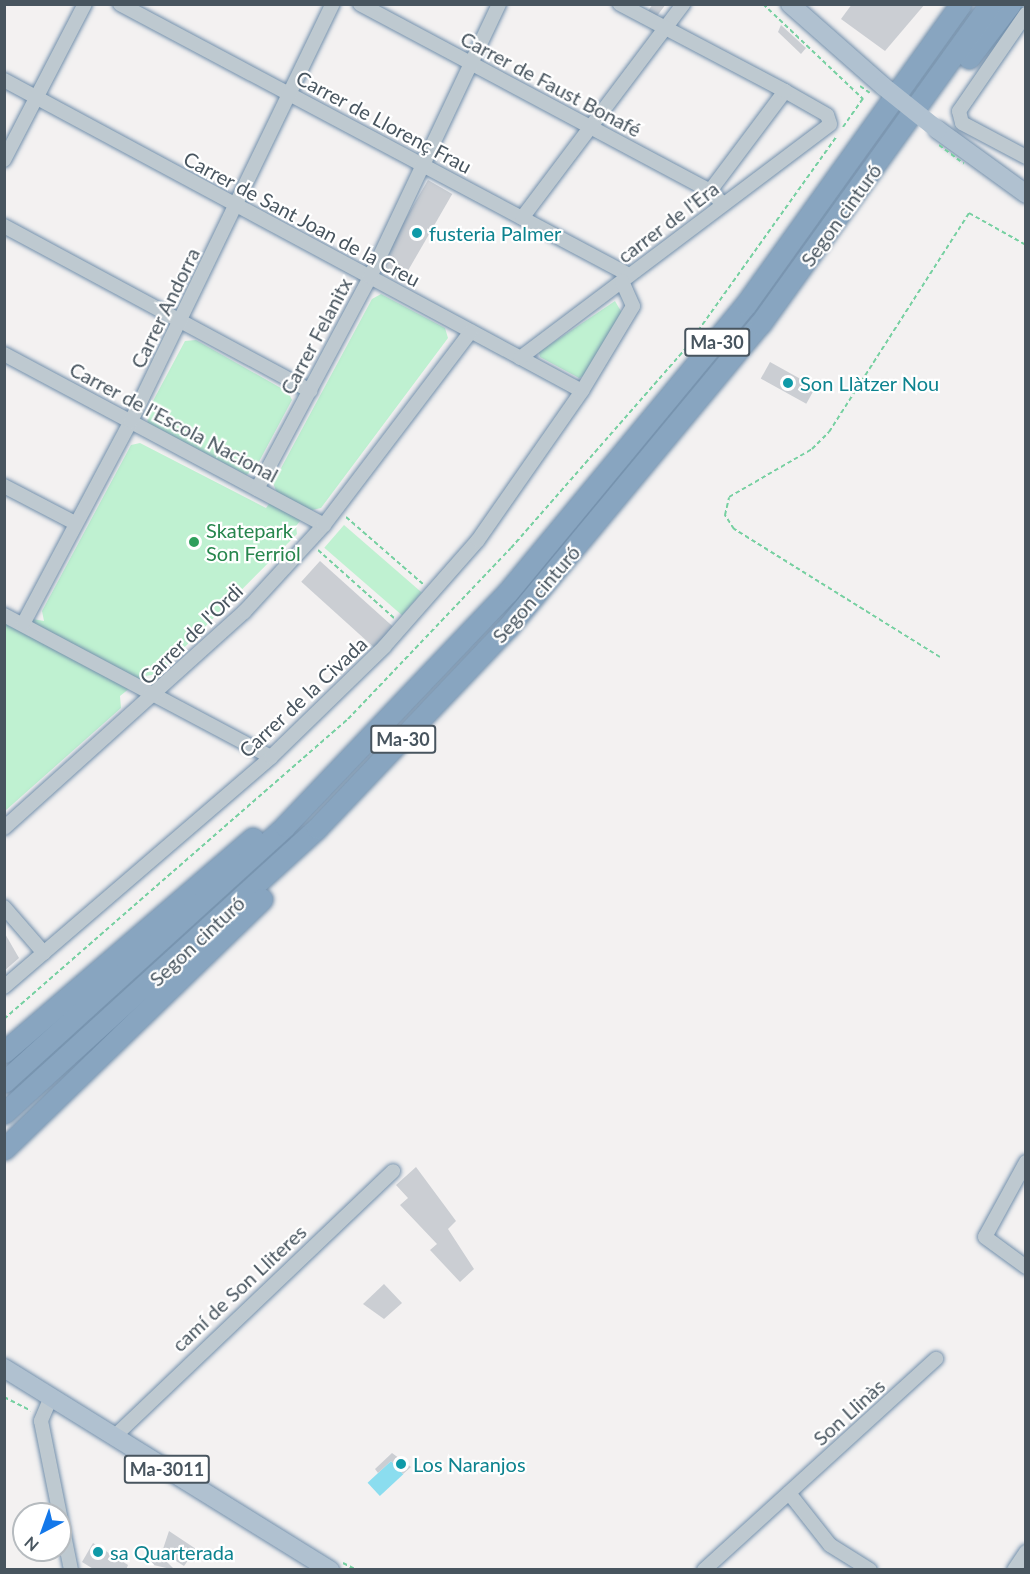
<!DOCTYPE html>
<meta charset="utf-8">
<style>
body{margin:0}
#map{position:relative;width:1030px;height:1574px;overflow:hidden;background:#f3f1f1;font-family:Lato,sans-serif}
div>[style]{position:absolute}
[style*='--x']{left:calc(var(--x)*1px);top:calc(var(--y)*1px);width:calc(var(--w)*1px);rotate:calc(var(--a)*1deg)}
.green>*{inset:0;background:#bff1d1;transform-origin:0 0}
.water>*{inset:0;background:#8bddef;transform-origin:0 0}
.building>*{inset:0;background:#cbced3;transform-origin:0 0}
.path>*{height:2px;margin-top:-1px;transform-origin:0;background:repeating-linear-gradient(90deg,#76d0a1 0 4.5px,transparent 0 7.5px)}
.roads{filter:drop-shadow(0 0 2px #7390ac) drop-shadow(0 0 2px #7390ac)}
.minor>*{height:14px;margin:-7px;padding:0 7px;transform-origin:7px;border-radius:7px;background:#bec9d0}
.major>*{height:18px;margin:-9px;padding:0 9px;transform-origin:9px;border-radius:9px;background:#b0c1d0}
.highway>*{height:21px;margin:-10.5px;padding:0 10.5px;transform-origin:10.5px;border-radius:10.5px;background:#88a5c0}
.path-bridge>*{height:2px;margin-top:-1px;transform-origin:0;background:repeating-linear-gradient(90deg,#76d0a1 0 4.5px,transparent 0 7.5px)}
.major-bridge>*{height:18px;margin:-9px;padding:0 9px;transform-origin:9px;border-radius:9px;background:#b0c1d0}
.dots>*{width:16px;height:16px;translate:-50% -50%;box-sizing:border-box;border:3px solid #fff;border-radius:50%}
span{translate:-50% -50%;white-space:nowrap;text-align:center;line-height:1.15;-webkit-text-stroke:4.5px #fff;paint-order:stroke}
.shield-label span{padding:2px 4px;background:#fff;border:2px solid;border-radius:4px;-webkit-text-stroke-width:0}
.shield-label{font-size:18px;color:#48555f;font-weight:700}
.street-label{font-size:20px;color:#48555f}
.culture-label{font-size:20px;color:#0d838f}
.left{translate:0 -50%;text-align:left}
.leisure-label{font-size:20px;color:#27864d}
.frame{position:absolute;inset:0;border:6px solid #48555f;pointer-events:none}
.north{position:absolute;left:12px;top:1502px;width:60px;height:60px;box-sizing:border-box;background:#fff;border:2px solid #b6bbbf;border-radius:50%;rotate:221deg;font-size:16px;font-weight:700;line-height:24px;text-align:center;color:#48555f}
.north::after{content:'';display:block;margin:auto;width:21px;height:27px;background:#1478ea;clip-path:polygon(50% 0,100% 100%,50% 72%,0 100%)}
</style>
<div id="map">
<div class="green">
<div style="clip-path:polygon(381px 294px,445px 328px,448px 338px,321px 508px,308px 511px,296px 526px,297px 534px,158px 674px,145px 676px,120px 696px,121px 708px,5px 811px,4px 614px,44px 621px,42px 611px,131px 445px,140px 443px,266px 508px,277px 493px,273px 483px,372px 299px)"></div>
<div style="clip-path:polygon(615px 301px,622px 313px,585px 375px,579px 378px,540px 357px,539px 352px)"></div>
<div style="clip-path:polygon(196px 340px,288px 392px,292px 400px,254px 471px,246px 475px,148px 423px,146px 414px,185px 341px)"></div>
<div style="left:344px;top:525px;width:103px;height:30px;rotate:41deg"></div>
</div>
<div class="water">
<div style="left:391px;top:1461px;width:18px;height:32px;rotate:47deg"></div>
</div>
<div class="building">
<div style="clip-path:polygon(653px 4px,666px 4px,657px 16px,648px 11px)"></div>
<div style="clip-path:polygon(852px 4px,925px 4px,885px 51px,841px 19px)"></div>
<div style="clip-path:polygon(781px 25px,806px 48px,801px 54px,778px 32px)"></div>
<div style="left:428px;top:180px;width:28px;height:102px;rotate:30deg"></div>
<div style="left:770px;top:362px;width:52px;height:19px;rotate:29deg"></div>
<div style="left:320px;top:561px;width:98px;height:28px;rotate:42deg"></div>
<div style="clip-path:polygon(4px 932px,19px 958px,4px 971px)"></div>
<div style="clip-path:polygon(416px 1167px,456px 1221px,448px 1229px,474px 1269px,460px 1282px,430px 1250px,437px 1244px,400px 1205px,408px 1198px,396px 1185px)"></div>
<div style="clip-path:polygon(384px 1284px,402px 1303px,384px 1319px,363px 1304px)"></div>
<div style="clip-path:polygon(392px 1453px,411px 1467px,403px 1474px,391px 1461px,378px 1473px,375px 1469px)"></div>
<div style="clip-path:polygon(169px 1531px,196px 1549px,184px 1566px,162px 1552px)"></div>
<div style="clip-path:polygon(93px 1543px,128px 1565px,126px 1570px,95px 1570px,82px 1562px)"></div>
<div style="clip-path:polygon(154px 1554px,166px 1561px,175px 1570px,149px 1564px)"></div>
</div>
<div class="path">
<div style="--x:763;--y:4;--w:138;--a:43.5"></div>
<div style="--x:843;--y:127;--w:37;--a:-55"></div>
<div style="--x:346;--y:517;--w:102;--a:41"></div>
<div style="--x:318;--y:550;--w:102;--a:41.8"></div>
<div style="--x:940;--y:657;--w:243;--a:-148.1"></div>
<div style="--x:734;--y:529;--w:17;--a:-123"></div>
<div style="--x:725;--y:515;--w:18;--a:-77"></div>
<div style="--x:729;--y:497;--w:96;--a:-30"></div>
<div style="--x:812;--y:449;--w:24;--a:-45"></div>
<div style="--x:829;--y:432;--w:260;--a:-57.4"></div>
<div style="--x:969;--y:213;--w:65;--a:29.3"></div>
<div style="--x:4;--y:1019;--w:456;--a:-41.1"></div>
<div style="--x:348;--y:719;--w:236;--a:-46.4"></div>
<div style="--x:511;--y:548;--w:264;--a:-48.8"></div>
<div style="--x:685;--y:349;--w:262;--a:-54.5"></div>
<div style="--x:4;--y:1397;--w:30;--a:27"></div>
<div style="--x:343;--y:1563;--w:16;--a:27"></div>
</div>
<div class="roads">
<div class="minor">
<div style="--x:120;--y:4;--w:577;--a:28.03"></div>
<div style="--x:360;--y:4;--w:397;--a:28.1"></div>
<div style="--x:710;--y:191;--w:16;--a:45"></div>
<div style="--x:1026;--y:14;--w:118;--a:124.6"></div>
<div style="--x:959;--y:111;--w:12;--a:76"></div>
<div style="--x:962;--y:123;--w:72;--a:28"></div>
<div style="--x:4;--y:80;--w:656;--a:28.28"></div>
<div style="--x:4;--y:160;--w:176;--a:-62.6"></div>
<div style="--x:710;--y:191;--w:125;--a:-53.1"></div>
<div style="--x:522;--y:218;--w:268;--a:-53"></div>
<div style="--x:4;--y:226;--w:348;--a:28.3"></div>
<div style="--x:4;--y:354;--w:363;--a:28.1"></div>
<div style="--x:520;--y:358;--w:388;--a:-37"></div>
<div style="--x:830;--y:124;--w:9;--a:-108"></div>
<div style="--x:827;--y:115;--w:48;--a:-150.3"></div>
<div style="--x:785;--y:91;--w:187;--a:-152.2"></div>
<div style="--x:4;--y:486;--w:80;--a:27.5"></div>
<div style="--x:257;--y:489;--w:240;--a:-61.9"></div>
<div style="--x:370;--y:277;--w:302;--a:-64.7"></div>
<div style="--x:4;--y:615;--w:302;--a:28"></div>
<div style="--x:23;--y:624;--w:230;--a:-62"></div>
<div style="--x:131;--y:421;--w:463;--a:-64.2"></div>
<div style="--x:4;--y:828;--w:323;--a:-42"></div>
<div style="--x:244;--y:612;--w:118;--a:-47.4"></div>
<div style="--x:324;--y:525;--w:243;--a:-52.8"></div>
<div style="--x:4;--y:907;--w:61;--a:49"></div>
<div style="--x:4;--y:987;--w:352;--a:-40.7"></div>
<div style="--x:271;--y:757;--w:158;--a:-44.2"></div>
<div style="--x:384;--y:647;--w:142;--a:-48.7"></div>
<div style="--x:478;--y:540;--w:182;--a:-55.1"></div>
<div style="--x:582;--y:391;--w:99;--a:-59"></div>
<div style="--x:633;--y:306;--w:27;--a:-114"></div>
<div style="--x:1026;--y:1162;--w:85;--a:118.7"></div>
<div style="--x:985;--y:1237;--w:51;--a:36.2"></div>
<div style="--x:51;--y:1397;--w:26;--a:113"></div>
<div style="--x:41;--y:1421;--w:152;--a:78.6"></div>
<div style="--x:115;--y:1436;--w:384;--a:-43.6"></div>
<div style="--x:789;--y:1493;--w:66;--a:51.7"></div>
<div style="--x:830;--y:1545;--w:47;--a:32"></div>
<div style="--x:704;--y:1570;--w:314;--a:-42.3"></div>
<div style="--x:1014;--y:1570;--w:22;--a:-56"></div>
</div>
<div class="major">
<div style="--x:790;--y:4;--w:124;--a:41.4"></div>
<div style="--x:938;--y:130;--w:109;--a:36"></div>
<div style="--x:4;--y:1368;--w:384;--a:31.8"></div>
</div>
<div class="highway">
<div style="--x:969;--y:58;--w:68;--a:-52.8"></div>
<div style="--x:4;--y:1052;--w:328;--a:-40.7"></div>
<div style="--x:4;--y:1082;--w:380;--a:-42.3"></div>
<div style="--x:285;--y:826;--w:322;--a:-46.4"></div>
<div style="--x:507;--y:593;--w:375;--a:-50.4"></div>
<div style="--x:746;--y:304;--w:369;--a:-54.4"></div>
<div style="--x:4;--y:1113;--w:423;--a:-42.3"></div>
<div style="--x:317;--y:828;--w:277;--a:-46.5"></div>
<div style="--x:508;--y:627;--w:394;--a:-50.3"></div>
<div style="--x:760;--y:324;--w:394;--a:-54.3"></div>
<div style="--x:4;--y:1149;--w:359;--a:-44.1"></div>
</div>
</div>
<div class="path-bridge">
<div style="--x:860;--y:86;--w:12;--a:35"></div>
<div style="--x:939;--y:145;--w:31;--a:37"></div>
</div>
<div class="major-bridge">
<div style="--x:883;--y:86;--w:70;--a:38.7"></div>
</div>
<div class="dots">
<div style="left:417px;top:233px;background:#0f9aa8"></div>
<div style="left:788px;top:383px;background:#0f9aa8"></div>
<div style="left:194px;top:542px;background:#2e9e5b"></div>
<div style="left:401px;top:1464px;background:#0f9aa8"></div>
<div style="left:98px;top:1552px;background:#0f9aa8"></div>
</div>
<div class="shield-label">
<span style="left:717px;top:342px">Ma-30</span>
<span style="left:403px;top:739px">Ma-30</span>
<span style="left:167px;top:1469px">Ma-3011</span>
</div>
<div class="street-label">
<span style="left:551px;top:84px;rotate:28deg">Carrer de Faust Bonafé</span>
<span style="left:384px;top:122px;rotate:28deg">Carrer de Llorenç Frau</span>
<span style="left:841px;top:215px;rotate:-54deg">Segon cinturó</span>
<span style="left:302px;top:219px;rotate:28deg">Carrer de Sant Joan de la Creu</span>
<span style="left:668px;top:222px;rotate:-37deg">carrer de l'Era</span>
<span style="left:165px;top:308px;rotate:-64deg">Carrer Andorra</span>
<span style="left:316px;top:336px;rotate:-62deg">Carrer Felanitx</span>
<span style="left:174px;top:422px;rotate:28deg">Carrer de l'Escola Nacional</span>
<span style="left:536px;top:594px;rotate:-49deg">Segon cinturó</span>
<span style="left:191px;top:634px;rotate:-44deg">Carrer de l'Ordi</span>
<span style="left:303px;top:697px;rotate:-43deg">Carrer de la Civada</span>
<span style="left:197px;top:941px;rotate:-43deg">Segon cinturó</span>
<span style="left:239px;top:1288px;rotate:-43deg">camí de Son Lliteres</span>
<span style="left:849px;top:1412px;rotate:-42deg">Son Llinàs</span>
</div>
<div class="culture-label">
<span class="left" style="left:429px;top:233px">fusteria Palmer</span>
<span class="left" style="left:800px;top:383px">Son Llàtzer Nou</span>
<span class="left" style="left:413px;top:1464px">Los Naranjos</span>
<span class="left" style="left:110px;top:1552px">sa Quarterada</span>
</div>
<div class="leisure-label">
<span class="left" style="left:206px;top:542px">Skatepark<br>Son Ferriol</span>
</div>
<div class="frame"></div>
<div class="north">N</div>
</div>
